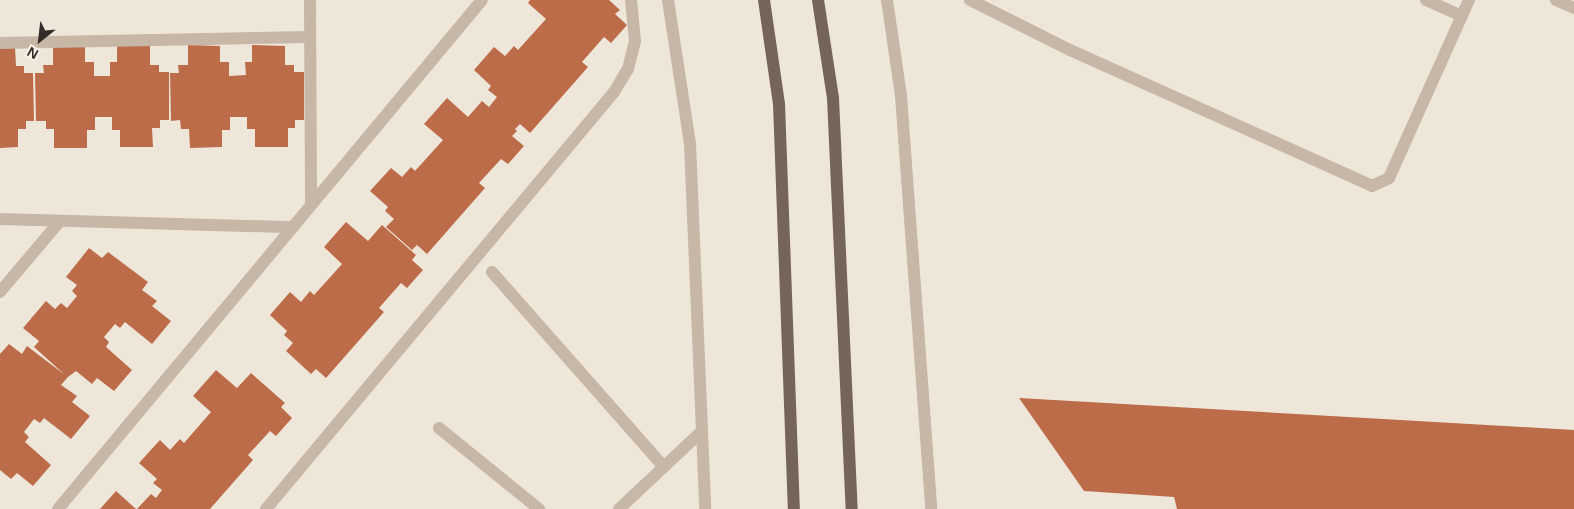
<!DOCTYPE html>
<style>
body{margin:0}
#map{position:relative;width:1574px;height:509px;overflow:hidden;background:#efe6da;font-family:Arial,sans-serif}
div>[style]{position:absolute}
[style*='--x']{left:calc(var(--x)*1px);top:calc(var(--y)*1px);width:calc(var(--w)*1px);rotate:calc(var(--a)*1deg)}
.building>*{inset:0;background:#bd6c4a}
.minor>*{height:12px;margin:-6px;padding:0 6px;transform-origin:6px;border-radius:6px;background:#c6b7a7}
.major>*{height:12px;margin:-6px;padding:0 6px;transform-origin:6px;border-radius:6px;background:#746459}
span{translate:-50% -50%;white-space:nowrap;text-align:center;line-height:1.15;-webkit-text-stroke:4.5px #f7f0e6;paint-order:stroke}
.north{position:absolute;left:15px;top:15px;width:50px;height:50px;-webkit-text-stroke:4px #f7f0e6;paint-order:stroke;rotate:209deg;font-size:14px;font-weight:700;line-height:20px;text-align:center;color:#332b27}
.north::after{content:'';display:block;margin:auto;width:18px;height:22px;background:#332b27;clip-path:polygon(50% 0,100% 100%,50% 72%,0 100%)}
</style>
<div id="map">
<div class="building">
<div style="clip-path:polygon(530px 0,609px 0,620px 10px,615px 14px,627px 25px,611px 43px,604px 37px,582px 62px,588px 67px,530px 133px,520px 124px,515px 129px,502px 117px,517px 131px,512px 136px,524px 146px,508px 164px,501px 159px,479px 183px,485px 188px,427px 254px,417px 245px,412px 250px,386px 227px,394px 219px,385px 211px,388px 207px,370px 191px,391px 168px,402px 177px,411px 167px,415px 171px,443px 140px,424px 124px,447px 98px,468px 117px,482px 101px,489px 107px,497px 97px,488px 90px,491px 86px,474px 70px,494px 47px,505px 56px,514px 46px,518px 50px,546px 19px,528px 3px)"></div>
<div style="clip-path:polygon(85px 45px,85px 62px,94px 62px,94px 76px,110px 76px,110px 62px,117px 62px,117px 46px,150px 46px,150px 65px,159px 65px,159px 72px,169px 72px,169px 120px,160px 120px,160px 128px,152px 128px,153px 147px,120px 147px,120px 130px,112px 130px,112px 117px,95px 117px,95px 130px,87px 130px,87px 148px,54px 148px,54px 129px,46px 129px,46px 121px,36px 121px,35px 73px,44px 73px,43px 65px,53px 65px,53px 46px)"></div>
<div style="clip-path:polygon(188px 45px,220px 46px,220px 62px,229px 62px,229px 76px,246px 75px,245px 62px,252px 62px,252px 45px,285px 46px,285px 65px,294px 65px,294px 72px,304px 72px,304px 120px,295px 120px,295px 128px,288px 128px,288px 147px,255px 147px,255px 129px,247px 129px,247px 117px,230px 117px,230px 130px,222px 130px,222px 147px,190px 148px,189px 129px,181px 129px,180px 120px,171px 121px,170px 73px,179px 73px,178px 65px,188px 65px)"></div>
<div style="clip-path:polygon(0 47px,15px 47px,16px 66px,24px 66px,24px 73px,33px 73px,34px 121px,26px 121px,26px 129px,18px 129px,18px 147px,0 148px)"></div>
<div style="clip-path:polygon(346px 222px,368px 241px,382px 225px,416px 255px,412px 260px,423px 270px,407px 288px,401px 283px,379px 308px,384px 312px,326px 378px,316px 369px,311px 374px,286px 351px,293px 343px,284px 335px,287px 331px,270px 315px,290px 292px,301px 302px,310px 291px,314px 295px,342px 264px,324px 247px)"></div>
<div style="clip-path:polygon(89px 248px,102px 258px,108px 252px,148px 282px,142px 290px,157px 301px,152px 306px,171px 321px,152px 344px,125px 322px,120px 328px,115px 324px,104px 337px,109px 342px,106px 347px,132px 370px,114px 391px,97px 378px,92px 384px,76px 371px,68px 377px,61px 385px,77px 396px,72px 402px,90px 416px,71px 439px,44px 418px,40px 423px,34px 419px,24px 432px,29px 437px,25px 442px,51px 465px,33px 486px,17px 473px,11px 479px,0 470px,0 354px,9px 344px,22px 354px,27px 346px,65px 375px,34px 347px,39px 341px,23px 328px,46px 301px,55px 309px,61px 303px,67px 308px,77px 296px,72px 291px,77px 285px,66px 277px)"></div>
<div style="clip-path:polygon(216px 370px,237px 388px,251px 373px,285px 403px,281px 407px,292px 418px,276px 436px,270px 431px,248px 455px,253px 460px,210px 509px,137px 509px,151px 494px,156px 498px,162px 490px,153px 483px,157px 479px,139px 463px,160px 440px,170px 450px,180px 439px,184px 443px,211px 412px,193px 396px)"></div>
<div style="clip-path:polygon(1019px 398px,1574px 430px,1574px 509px,1177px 509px,1174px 497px,1084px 491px)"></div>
<div style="clip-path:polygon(116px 491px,136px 509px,100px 509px)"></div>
</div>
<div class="minor">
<div style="--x:310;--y:0;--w:205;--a:89.7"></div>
<div style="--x:668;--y:0;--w:146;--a:81.3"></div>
<div style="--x:690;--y:144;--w:365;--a:87.6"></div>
<div style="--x:887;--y:0;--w:97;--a:81.7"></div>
<div style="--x:901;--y:96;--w:414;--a:85.8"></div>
<div style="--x:970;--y:0;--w:112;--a:26.6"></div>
<div style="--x:1070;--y:50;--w:331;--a:24.2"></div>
<div style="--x:1372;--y:186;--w:19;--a:-25"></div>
<div style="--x:1389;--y:178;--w:195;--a:-65.8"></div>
<div style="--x:1426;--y:0;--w:39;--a:24"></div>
<div style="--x:1556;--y:0;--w:20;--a:24"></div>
<div style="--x:0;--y:43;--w:310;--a:-1.1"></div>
<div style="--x:0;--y:219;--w:293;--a:1.6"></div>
<div style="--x:492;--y:272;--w:260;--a:48.6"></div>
<div style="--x:0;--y:292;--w:93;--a:-49.8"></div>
<div style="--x:439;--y:428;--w:129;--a:39"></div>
<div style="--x:58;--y:509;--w:662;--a:-50.21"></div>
<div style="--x:266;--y:509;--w:543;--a:-50.15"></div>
<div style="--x:614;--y:92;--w:27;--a:-59"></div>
<div style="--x:628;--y:69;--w:29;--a:-76"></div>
<div style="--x:635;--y:41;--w:41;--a:-95.6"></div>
<div style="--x:619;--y:509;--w:114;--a:-43.2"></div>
</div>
<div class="major">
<div style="--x:764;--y:0;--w:105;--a:81.8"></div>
<div style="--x:779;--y:104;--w:405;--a:87.9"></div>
<div style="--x:818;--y:0;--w:99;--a:81.3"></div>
<div style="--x:833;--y:98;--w:411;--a:87.4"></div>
</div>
<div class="north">N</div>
</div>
